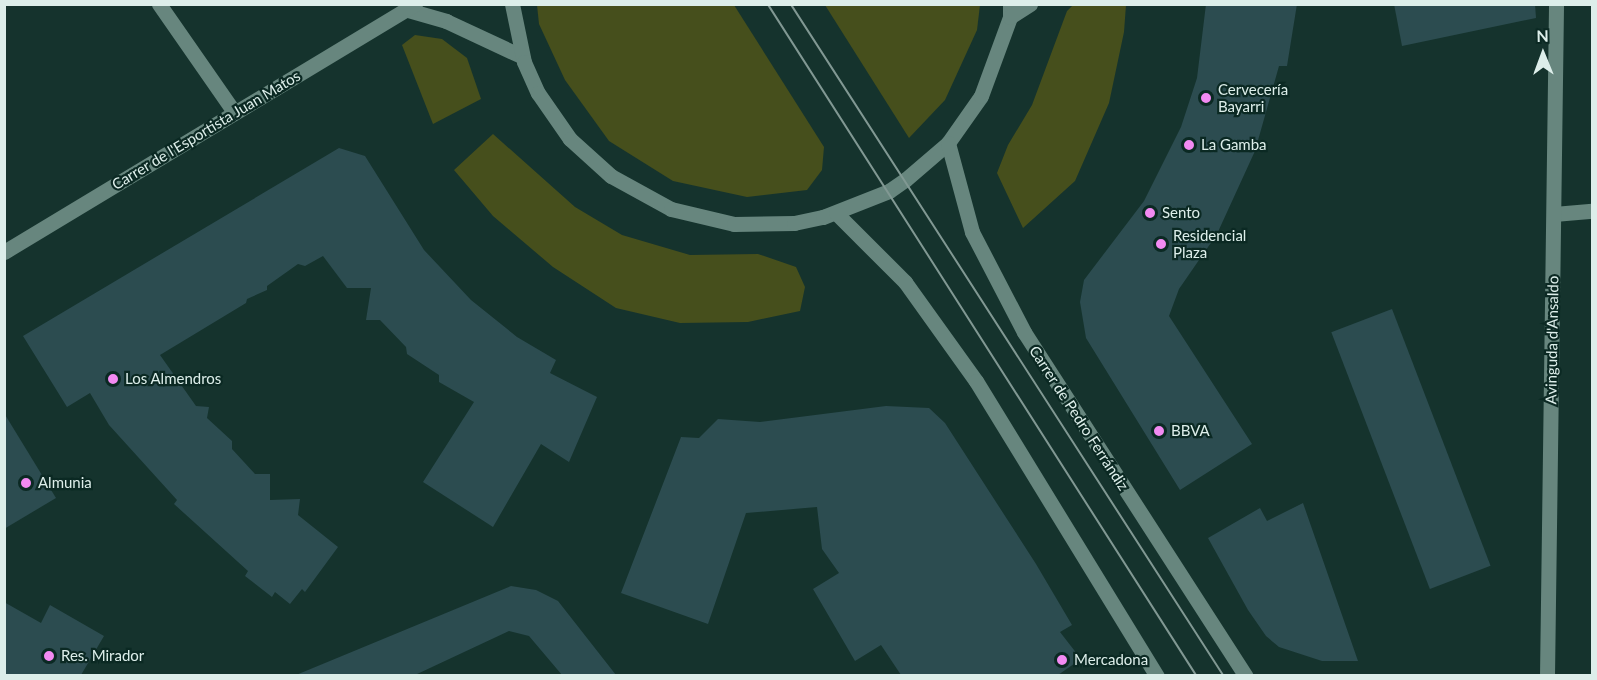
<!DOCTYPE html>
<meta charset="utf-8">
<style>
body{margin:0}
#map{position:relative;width:1597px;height:680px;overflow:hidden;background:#15332d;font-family:Lato,sans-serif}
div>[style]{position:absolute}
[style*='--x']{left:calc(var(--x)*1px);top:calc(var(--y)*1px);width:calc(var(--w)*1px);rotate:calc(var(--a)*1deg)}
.green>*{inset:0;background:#464f1c}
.building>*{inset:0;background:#2c4c50;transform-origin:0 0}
.street>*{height:15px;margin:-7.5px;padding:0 7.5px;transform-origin:7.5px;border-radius:7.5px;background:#67867e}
.secondary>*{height:15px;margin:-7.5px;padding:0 7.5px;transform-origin:7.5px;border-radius:7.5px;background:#67867e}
.tram>*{height:1.5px;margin:-0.75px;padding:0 0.75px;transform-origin:0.75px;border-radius:0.75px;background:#819893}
.dots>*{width:16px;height:16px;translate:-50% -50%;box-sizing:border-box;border:3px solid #0b2923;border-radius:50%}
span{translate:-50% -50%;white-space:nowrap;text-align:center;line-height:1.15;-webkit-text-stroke:4.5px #0b2923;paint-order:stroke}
.poi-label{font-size:15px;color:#ddeeea}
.left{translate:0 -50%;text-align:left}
.street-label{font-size:15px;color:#ddeeea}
.frame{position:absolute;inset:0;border:6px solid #ddeeea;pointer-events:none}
.north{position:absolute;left:1513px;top:24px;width:60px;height:60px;-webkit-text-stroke:4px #0b2923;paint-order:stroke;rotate:359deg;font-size:16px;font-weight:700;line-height:24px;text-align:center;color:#ddeeea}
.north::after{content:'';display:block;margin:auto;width:21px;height:27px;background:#ddeeea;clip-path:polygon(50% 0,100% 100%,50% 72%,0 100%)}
</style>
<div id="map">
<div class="green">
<div style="clip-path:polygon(1074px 4px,1126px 5px,1124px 32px,1109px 103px,1075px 181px,1023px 228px,997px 173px,1008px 145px,1032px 105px,1067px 11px)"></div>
<div style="clip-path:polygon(537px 5px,734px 5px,824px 147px,822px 170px,807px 190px,747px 197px,673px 181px,609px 141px,565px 80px,539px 24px)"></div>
<div style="clip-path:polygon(825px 5px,980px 5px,977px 30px,945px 100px,909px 138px)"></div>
<div style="clip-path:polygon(415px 35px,442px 39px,467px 58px,481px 99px,433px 124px,402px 45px)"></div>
<div style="clip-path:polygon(493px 134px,575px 207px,622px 235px,690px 255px,758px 254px,796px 267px,805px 287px,800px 311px,748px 322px,680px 323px,616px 308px,553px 267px,493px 216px,454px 170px)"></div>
</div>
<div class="building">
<div style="clip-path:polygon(1206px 4px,1297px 4px,1287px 66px,1279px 66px,1255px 151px,1217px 234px,1179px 289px,1169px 316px,1252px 444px,1180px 490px,1086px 338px,1080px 302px,1084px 280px,1144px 201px,1181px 127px,1197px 78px)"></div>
<div style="clip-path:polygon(1394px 4px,1535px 4px,1536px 18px,1402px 46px)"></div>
<div style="clip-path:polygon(339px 148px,365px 156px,424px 250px,471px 300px,517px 337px,556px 360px,550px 373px,597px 397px,569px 462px,541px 444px,493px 527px,423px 482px,474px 402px,439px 382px,439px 375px,407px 354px,406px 347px,380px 320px,366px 320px,371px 288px,347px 288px,323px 256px,305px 266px,298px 264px,267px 286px,267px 290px,247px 299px,246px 303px,160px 355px,196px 406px,209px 407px,207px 418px,232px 441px,232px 449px,255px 474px,270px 474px,270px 500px,300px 499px,298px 515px,338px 547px,305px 592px,302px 589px,290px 604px,275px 592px,272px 597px,245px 576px,248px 571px,174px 504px,177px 500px,109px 425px,90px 393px,67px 407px,23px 336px)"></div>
<div style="left:1392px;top:309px;width:275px;height:65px;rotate:69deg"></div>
<div style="clip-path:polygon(886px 406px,929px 408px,945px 423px,1036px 564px,1072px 625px,1060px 632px,1081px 659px,1058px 675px,901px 675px,881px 645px,855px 661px,813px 589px,839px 573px,822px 549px,817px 507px,746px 513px,708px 624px,621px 593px,681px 437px,699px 438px,718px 419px,760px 422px)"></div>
<div style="clip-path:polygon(4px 413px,56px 498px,4px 529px)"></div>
<div style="clip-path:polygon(1303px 503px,1358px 661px,1322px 661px,1279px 647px,1266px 636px,1248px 610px,1208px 538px,1260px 508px,1267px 521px)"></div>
<div style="clip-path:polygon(511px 586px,536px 590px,558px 601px,616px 675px,562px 675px,529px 636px,509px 631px,415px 675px,296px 675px)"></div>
<div style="clip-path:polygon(4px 602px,41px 623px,50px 605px,104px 636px,81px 675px,4px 675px)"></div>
</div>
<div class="street">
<div style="--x:159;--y:4;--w:131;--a:55.2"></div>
<div style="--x:408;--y:10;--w:40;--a:16"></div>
<div style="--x:446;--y:21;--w:83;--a:25"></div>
<div style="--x:1554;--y:214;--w:38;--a:-5"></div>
<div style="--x:4;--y:252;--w:480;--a:-31.1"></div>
<div style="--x:1547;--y:676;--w:672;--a:-89.23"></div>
</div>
<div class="secondary">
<div style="--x:512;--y:4;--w:59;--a:78.3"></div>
<div style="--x:524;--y:62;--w:34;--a:66"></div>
<div style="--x:538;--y:93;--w:56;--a:55.2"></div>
<div style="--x:570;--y:139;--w:55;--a:42.1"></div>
<div style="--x:611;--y:176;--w:68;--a:28.8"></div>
<div style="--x:671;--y:209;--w:65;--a:13.4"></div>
<div style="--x:734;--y:224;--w:60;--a:-1"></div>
<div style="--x:794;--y:223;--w:30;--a:-12"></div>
<div style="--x:823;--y:217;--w:71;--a:-21.5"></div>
<div style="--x:889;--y:191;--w:19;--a:-35"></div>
<div style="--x:905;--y:180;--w:57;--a:-40.7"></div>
<div style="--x:948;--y:143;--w:57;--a:-54.9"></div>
<div style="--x:981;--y:96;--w:84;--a:-69.8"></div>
<div style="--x:1010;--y:17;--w:13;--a:-90"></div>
<div style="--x:1010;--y:17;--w:24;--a:-33"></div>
<div style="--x:948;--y:143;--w:92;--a:74.9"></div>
<div style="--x:972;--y:232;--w:113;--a:62.5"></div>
<div style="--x:1024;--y:332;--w:409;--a:57.2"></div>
<div style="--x:836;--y:213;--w:98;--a:45"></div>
<div style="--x:905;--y:282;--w:122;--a:54.4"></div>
<div style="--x:976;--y:381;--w:346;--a:58.5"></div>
</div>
<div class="tram">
<div style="--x:768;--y:4;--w:797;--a:57.45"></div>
<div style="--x:791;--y:4;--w:799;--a:57.2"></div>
</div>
<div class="dots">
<div style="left:1206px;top:98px;background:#f28af2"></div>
<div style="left:1189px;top:145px;background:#f28af2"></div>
<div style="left:1150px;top:213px;background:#f28af2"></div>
<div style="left:1161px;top:244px;background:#f28af2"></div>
<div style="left:113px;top:379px;background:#f28af2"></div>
<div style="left:1159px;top:431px;background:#f28af2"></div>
<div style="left:26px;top:483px;background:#f28af2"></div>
<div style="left:49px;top:656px;background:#f28af2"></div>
<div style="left:1062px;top:660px;background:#f28af2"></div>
</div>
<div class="poi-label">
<span class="left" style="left:1218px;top:98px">Cervecería<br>Bayarri</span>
<span class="left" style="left:1201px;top:145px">La Gamba</span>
<span class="left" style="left:1162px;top:213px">Sento</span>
<span class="left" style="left:1173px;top:244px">Residencial<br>Plaza</span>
<span class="left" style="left:125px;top:379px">Los Almendros</span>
<span class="left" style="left:1171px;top:431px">BBVA</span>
<span class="left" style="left:38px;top:483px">Almunia</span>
<span class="left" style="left:61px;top:656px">Res. Mirador</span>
<span class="left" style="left:1074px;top:660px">Mercadona</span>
</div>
<div class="street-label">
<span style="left:206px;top:130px;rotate:-31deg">Carrer de l'Esportista Juan Matos</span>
<span style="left:1552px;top:340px;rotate:-89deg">Avinguda d'Ansaldo</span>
<span style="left:1079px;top:418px;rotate:57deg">Carrer de Pedro Ferrándiz</span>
</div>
<div class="frame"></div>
<div class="north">N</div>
</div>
